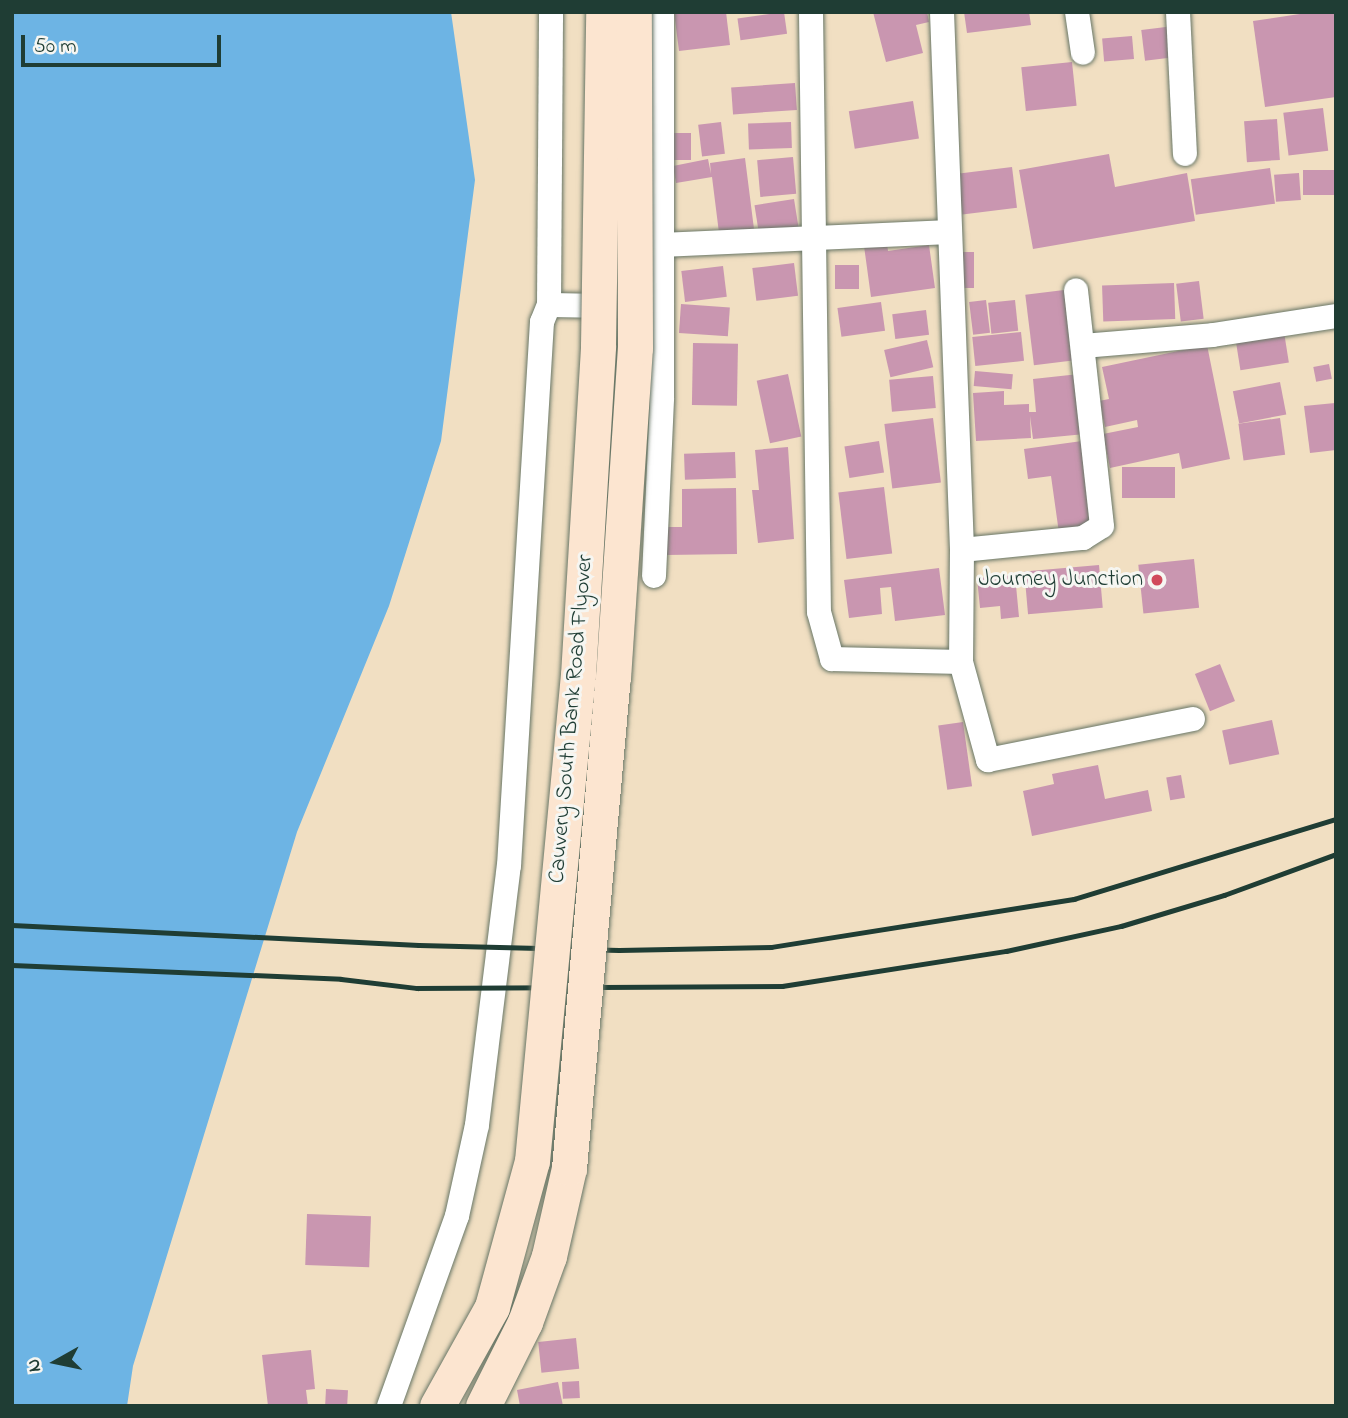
<!DOCTYPE html>
<style>
body{margin:0}
#map{position:relative;width:1348px;height:1418px;overflow:hidden;background:#f1dfc2;font-family:"Indie Flower",sans-serif}
div>[style]{position:absolute}
[style*='--x']{left:calc(var(--x)*1px);top:calc(var(--y)*1px);width:calc(var(--w)*1px);rotate:calc(var(--a)*1deg)}
.water>*{inset:0;background:#6db4e4}
.building>*{inset:0;background:#c996b0;transform-origin:0 0}
.roads{filter:drop-shadow(0 0 2px #687666) drop-shadow(0 0 2px #687666)}
.street>*{height:24px;margin:-12px;padding:0 12px;transform-origin:12px;border-radius:12px;background:#fff}
.rail>*{height:5px;margin:-2.5px;padding:0 2.5px;transform-origin:2.5px;border-radius:2.5px;background:#1f3d34}
.bridges{filter:drop-shadow(0 0 2px #687666) drop-shadow(0 0 2px #687666)}
.secondary-bridge>*{height:35px;margin:-17.5px;padding:0 17.5px;transform-origin:17.5px;border-radius:17.5px;background:#fce5d0}
.dots>*{width:19px;height:19px;translate:-50% -50%;box-sizing:border-box;border:4px solid #f6f6f2;border-radius:50%}
span{translate:-50% -50%;white-space:nowrap;text-align:center;line-height:1.15;-webkit-text-stroke:6px #f6f6f2;paint-order:stroke}
.poi-label{font-size:23px;color:#1f3d34}
.right{translate:-100% -50%;text-align:right}
.street-label{font-size:23px;color:#1f3d34}
.frame{position:absolute;inset:0;border:14px solid #1f3d34;pointer-events:none}
.north{position:absolute;left:21px;top:1327px;width:70px;height:70px;-webkit-text-stroke:5px #f6f6f2;paint-order:stroke;rotate:261deg;font-size:19px;font-weight:700;line-height:28px;text-align:center;color:#1f3d34}
.north::after{content:'';display:block;margin:auto;width:24px;height:32px;background:#1f3d34;clip-path:polygon(50% 0,100% 100%,50% 72%,0 100%)}
.scale{position:absolute;left:21px;top:35px;width:200px;height:32px;box-sizing:border-box;border:4px solid #1f3d34;border-top:0;padding-left:9px;font-size:21px;line-height:24px;white-space:nowrap;color:#1f3d34;-webkit-text-stroke:5px #f6f6f2;paint-order:stroke}
</style>
<div id="map">
<div class="water">
<div style="clip-path:polygon(12px 12px,451px 12px,475px 180px,441px 441px,389px 606px,297px 832px,133px 1366px,127px 1406px,12px 1406px)"></div>
</div>
<div class="building">
<div style="clip-path:polygon(674px 12px,726px 12px,730px 45px,679px 51px)"></div>
<div style="left:784px;top:12px;width:22px;height:47px;rotate:82deg"></div>
<div style="clip-path:polygon(873px 12px,927px 12px,929px 22px,916px 25px,923px 53px,886px 62px)"></div>
<div style="clip-path:polygon(964px 12px,1029px 12px,1031px 25px,967px 33px)"></div>
<div style="clip-path:polygon(1313px 12px,1336px 12px,1336px 97px,1265px 107px,1253px 21px)"></div>
<div style="left:1174px;top:26px;width:31px;height:33px;rotate:83deg"></div>
<div style="left:1132px;top:36px;width:23px;height:30px;rotate:85deg"></div>
<div style="left:1072px;top:62px;width:44px;height:51px;rotate:84deg"></div>
<div style="left:795px;top:83px;width:27px;height:64px;rotate:86deg"></div>
<div style="left:913px;top:101px;width:38px;height:65px;rotate:81deg"></div>
<div style="left:1323px;top:108px;width:43px;height:40px;rotate:83deg"></div>
<div style="left:1277px;top:119px;width:41px;height:33px;rotate:86deg"></div>
<div style="left:721px;top:122px;width:32px;height:23px;rotate:83deg"></div>
<div style="left:791px;top:122px;width:26px;height:43px;rotate:88deg"></div>
<div style="left:667px;top:133px;width:24px;height:27px"></div>
<div style="clip-path:polygon(1109px 154px,1115px 187px,1187px 173px,1195px 221px,1033px 249px,1019px 170px)"></div>
<div style="left:793px;top:157px;width:37px;height:36px;rotate:85deg"></div>
<div style="clip-path:polygon(745px 158px,754px 229px,719px 233px,712px 177px,676px 183px,673px 166px,708px 159px,711px 174px,710px 163px)"></div>
<div style="left:1012px;top:167px;width:41px;height:55px;rotate:83deg"></div>
<div style="left:1270px;top:168px;width:36px;height:80px;rotate:82deg"></div>
<div style="left:1336px;top:170px;width:25px;height:33px;rotate:90deg"></div>
<div style="left:1299px;top:173px;width:27px;height:25px;rotate:86deg"></div>
<div style="left:794px;top:199px;width:31px;height:40px;rotate:81deg"></div>
<div style="clip-path:polygon(887px 243px,888px 251px,929px 245px,935px 288px,871px 297px,864px 246px)"></div>
<div style="left:955px;top:252px;width:19px;height:36px"></div>
<div style="left:794px;top:263px;width:33px;height:42px;rotate:83deg"></div>
<div style="left:835px;top:265px;width:24px;height:24px"></div>
<div style="left:723px;top:266px;width:31px;height:42px;rotate:83deg"></div>
<div style="left:1199px;top:281px;width:38px;height:23px;rotate:83deg"></div>
<div style="left:1174px;top:283px;width:36px;height:72px;rotate:88deg"></div>
<div style="left:1064px;top:290px;width:71px;height:39px;rotate:83deg"></div>
<div style="left:986px;top:300px;width:33px;height:17px;rotate:83deg"></div>
<div style="left:1015px;top:300px;width:31px;height:27px;rotate:84deg"></div>
<div style="left:881px;top:302px;width:29px;height:44px;rotate:82deg"></div>
<div style="left:681px;top:304px;width:49px;height:29px;rotate:4deg"></div>
<div style="left:926px;top:310px;width:25px;height:34px;rotate:83deg"></div>
<div style="left:1021px;top:332px;width:29px;height:49px;rotate:84deg"></div>
<div style="left:1284px;top:332px;width:31px;height:49px;rotate:81deg"></div>
<div style="left:927px;top:340px;width:28px;height:44px;rotate:77deg"></div>
<div style="left:693px;top:343px;width:45px;height:62px;rotate:1deg"></div>
<div style="clip-path:polygon(1207px 345px,1230px 459px,1182px 469px,1179px 453px,1110px 468px,1103px 434px,1138px 427px,1137px 420px,1105px 427px,1099px 401px,1109px 399px,1102px 367px)"></div>
<div style="left:1329px;top:364px;width:15px;height:16px;rotate:79deg"></div>
<div style="left:975px;top:371px;width:38px;height:15px;rotate:5deg"></div>
<div style="left:788px;top:374px;width:64px;height:32px;rotate:78deg"></div>
<div style="clip-path:polygon(1079px 374px,1085px 434px,1033px 439px,1030px 416px,1031px 438px,976px 441px,973px 393px,1004px 391px,1004px 405px,1029px 404px,1029px 412px,1036px 412px,1033px 379px)"></div>
<div style="left:933px;top:376px;width:32px;height:44px;rotate:85deg"></div>
<div style="left:1280px;top:382px;width:33px;height:48px;rotate:79deg"></div>
<div style="clip-path:polygon(1335px 403px,1336px 450px,1310px 453px,1304px 406px)"></div>
<div style="left:933px;top:418px;width:65px;height:49px;rotate:83deg"></div>
<div style="left:1280px;top:418px;width:37px;height:42px;rotate:82deg"></div>
<div style="left:879px;top:441px;width:32px;height:35px;rotate:81deg"></div>
<div style="clip-path:polygon(1082px 441px,1094px 528px,1059px 533px,1051px 476px,1028px 479px,1024px 449px)"></div>
<div style="clip-path:polygon(788px 447px,794px 539px,758px 543px,752px 490px,759px 490px,755px 450px)"></div>
<div style="left:735px;top:452px;width:26px;height:51px;rotate:88deg"></div>
<div style="left:1175px;top:467px;width:31px;height:53px;rotate:90deg"></div>
<div style="left:884px;top:487px;width:67px;height:46px;rotate:83deg"></div>
<div style="clip-path:polygon(736px 488px,737px 554px,666px 555px,666px 527px,682px 527px,682px 489px)"></div>
<div style="left:1194px;top:559px;width:49px;height:56px;rotate:84deg"></div>
<div style="left:1099px;top:565px;width:43px;height:75px;rotate:85deg"></div>
<div style="clip-path:polygon(939px 568px,945px 615px,895px 621px,891px 587px,880px 588px,882px 614px,849px 618px,844px 580px)"></div>
<div style="clip-path:polygon(1015px 575px,1019px 617px,1001px 619px,1000px 606px,980px 608px,977px 578px)"></div>
<div style="left:1220px;top:664px;width:40px;height:27px;rotate:68deg"></div>
<div style="left:1272px;top:720px;width:35px;height:51px;rotate:78deg"></div>
<div style="left:963px;top:722px;width:65px;height:25px;rotate:82deg"></div>
<div style="clip-path:polygon(1098px 765px,1105px 799px,1148px 790px,1152px 811px,1032px 836px,1023px 791px,1054px 784px,1052px 774px)"></div>
<div style="left:1181px;top:775px;width:23px;height:15px;rotate:80deg"></div>
<div style="left:307px;top:1214px;width:64px;height:51px;rotate:2deg"></div>
<div style="left:576px;top:1338px;width:31px;height:38px;rotate:84deg"></div>
<div style="clip-path:polygon(311px 1350px,315px 1389px,306px 1390px,308px 1406px,268px 1406px,262px 1355px)"></div>
<div style="left:579px;top:1381px;width:17px;height:17px;rotate:87deg"></div>
<div style="clip-path:polygon(558px 1382px,563px 1406px,520px 1406px,517px 1390px)"></div>
<div style="left:326px;top:1389px;width:22px;height:17px;rotate:3deg"></div>
</div>
<div class="roads">
<div class="street">
<div style="--x:811;--y:12;--w:600;--a:89.24"></div>
<div style="--x:819;--y:612;--w:49;--a:74.5"></div>
<div style="--x:832;--y:659;--w:129;--a:1.3"></div>
<div style="--x:942;--y:12;--w:538;--a:87.87"></div>
<div style="--x:962;--y:550;--w:112;--a:90.5"></div>
<div style="--x:961;--y:662;--w:102;--a:74.6"></div>
<div style="--x:988;--y:760;--w:209;--a:-11.3"></div>
<div style="--x:1077;--y:12;--w:41;--a:81.7"></div>
<div style="--x:1178;--y:12;--w:142;--a:87.2"></div>
<div style="--x:662;--y:245;--w:287;--a:-2.6"></div>
<div style="--x:549;--y:305;--w:293;--a:-89.6"></div>
<div style="--x:1083;--y:346;--w:130;--a:-4.8"></div>
<div style="--x:1213;--y:335;--w:124;--a:-8.8"></div>
<div style="--x:962;--y:550;--w:122;--a:-5.7"></div>
<div style="--x:1083;--y:538;--w:22;--a:-32"></div>
<div style="--x:1102;--y:526;--w:237;--a:-96.3"></div>
<div style="--x:654;--y:576;--w:178;--a:-87.4"></div>
<div style="--x:662;--y:398;--w:386;--a:-90"></div>
<div style="--x:389;--y:1406;--w:202;--a:-70.3"></div>
<div style="--x:457;--y:1216;--w:93;--a:-77.6"></div>
<div style="--x:477;--y:1125;--w:261;--a:-83"></div>
<div style="--x:509;--y:866;--w:545;--a:-86.53"></div>
<div style="--x:542;--y:322;--w:18;--a:-68"></div>
<div style="--x:549;--y:305;--w:113;--a:1"></div>
</div>
</div>
<div class="rail">
<div style="--x:12;--y:925;--w:407;--a:2.8"></div>
<div style="--x:419;--y:945;--w:200;--a:1.4"></div>
<div style="--x:619;--y:950;--w:152;--a:-1.1"></div>
<div style="--x:771;--y:947;--w:307;--a:-9"></div>
<div style="--x:1074;--y:899;--w:274;--a:-17"></div>
<div style="--x:12;--y:965;--w:329;--a:2.4"></div>
<div style="--x:341;--y:979;--w:77;--a:6.8"></div>
<div style="--x:417;--y:988;--w:365;--a:-0.3"></div>
<div style="--x:782;--y:986;--w:227;--a:-8.9"></div>
<div style="--x:1006;--y:951;--w:118;--a:-12.3"></div>
<div style="--x:1121;--y:926;--w:108;--a:-16.8"></div>
<div style="--x:1224;--y:895;--w:119;--a:-20.1"></div>
</div>
<div class="bridges">
<div class="secondary-bridge">
<div style="--x:437;--y:1406;--w:113;--a:-60.9"></div>
<div style="--x:492;--y:1307;--w:151;--a:-74.7"></div>
<div style="--x:532;--y:1161;--w:488;--a:-84.6"></div>
<div style="--x:578;--y:675;--w:330;--a:-86.5"></div>
<div style="--x:598;--y:346;--w:334;--a:-89.1"></div>
<div style="--x:483;--y:1406;--w:94;--a:-63.4"></div>
<div style="--x:525;--y:1322;--w:70;--a:-70"></div>
<div style="--x:549;--y:1256;--w:90;--a:-77.2"></div>
<div style="--x:569;--y:1168;--w:492;--a:-84.9"></div>
<div style="--x:613;--y:678;--w:331;--a:-86.2"></div>
<div style="--x:635;--y:348;--w:336;--a:-90.2"></div>
</div>
</div>
<div class="dots">
<div style="left:1157px;top:580px;background:#d1495b"></div>
</div>
<div class="poi-label">
<span class="right" style="left:1143px;top:580px">Journey Junction</span>
</div>
<div class="street-label">
<span style="left:572px;top:719px;rotate:-85deg">Cauvery South Bank Road Flyover</span>
</div>
<div class="frame"></div>
<div class="north">N</div>
<div class="scale">50 m</div>
</div>
